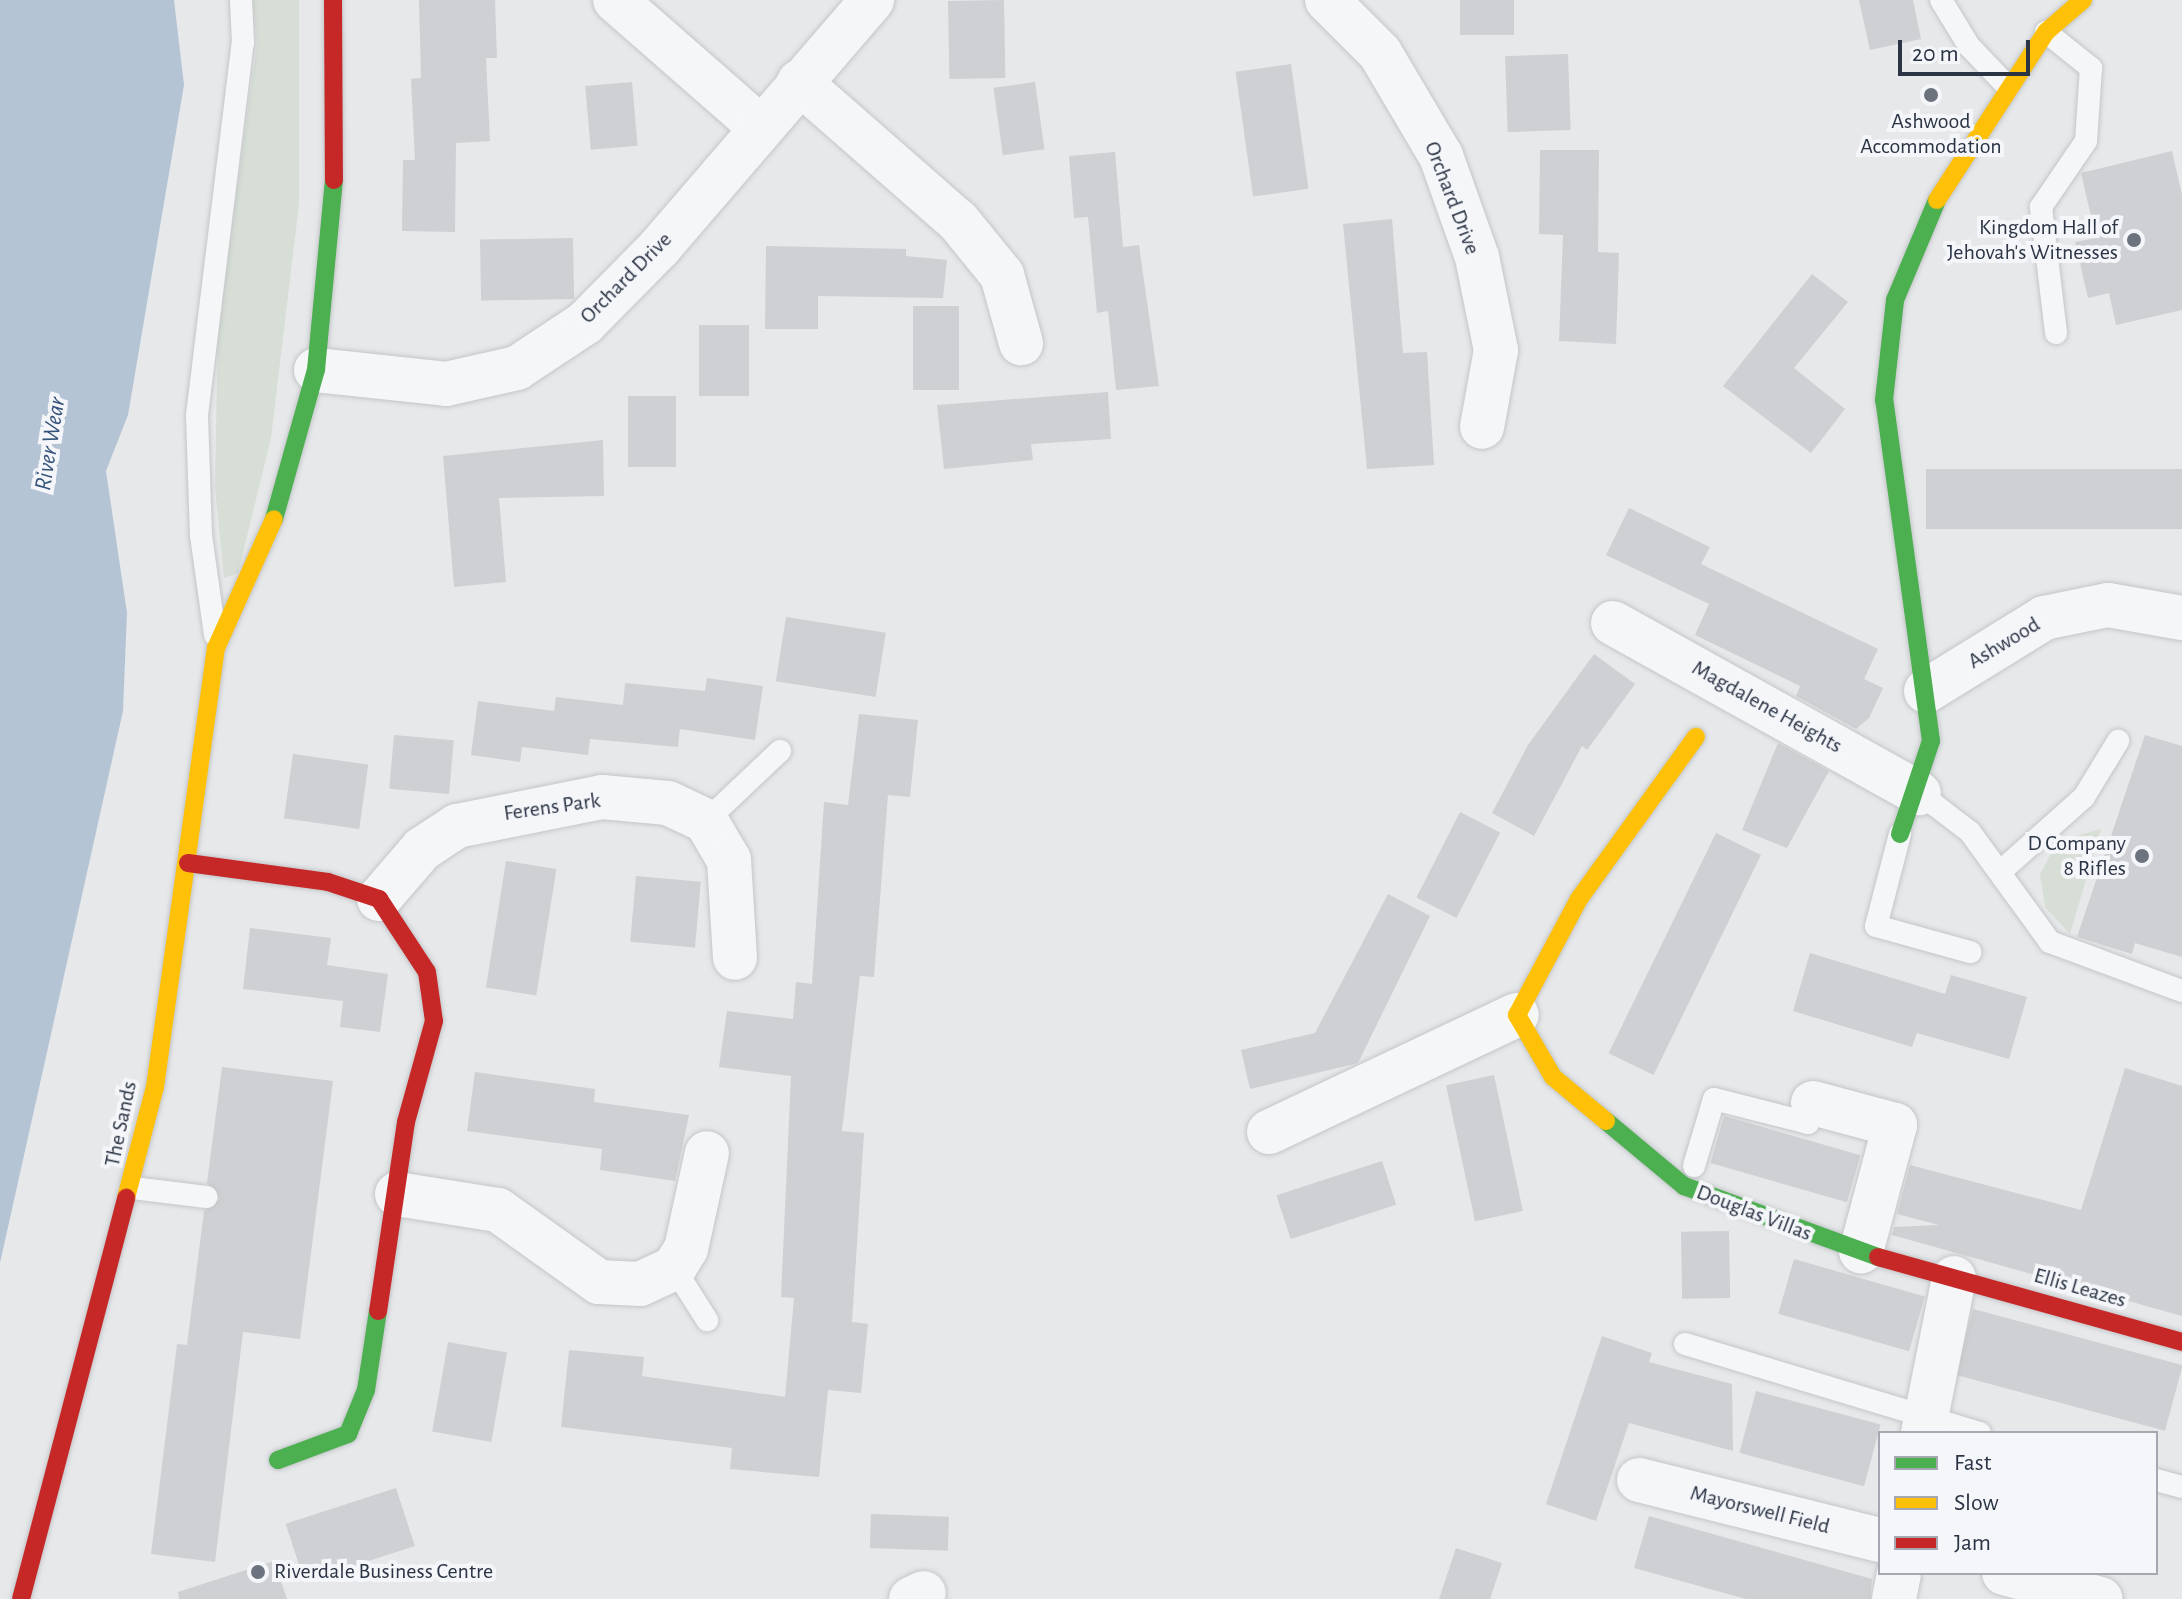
<!DOCTYPE html>
<style>
body{margin:0}
#map{position:relative;width:2182px;height:1599px;overflow:hidden;background:#e6e8ea;font-family:"Alegreya Sans",sans-serif}
div>[style]{position:absolute}
[style*='--x']{left:calc(var(--x)*1px);top:calc(var(--y)*1px);width:calc(var(--w)*1px);rotate:calc(var(--a)*1deg)}
.green>*{inset:0;background:#d6ded6}
.water>*{inset:0;background:#b4c4d5}
.building>*{inset:0;background:#ced0d3;transform-origin:0 0}
.roads{filter:drop-shadow(0 0 2px #c4c6c8) drop-shadow(0 0 2px #c4c6c8)}
.lane>*{height:22px;margin:-11px;padding:0 11px;transform-origin:11px;border-radius:11px;background:#f5f6f7}
.street>*{height:44px;margin:-22px;padding:0 22px;transform-origin:22px;border-radius:22px;background:#f5f6f7}
.fast>*{height:18px;margin:-9px;padding:0 9px;transform-origin:9px;border-radius:9px;background:#4caf50}
.slow>*{height:18px;margin:-9px;padding:0 9px;transform-origin:9px;border-radius:9px;background:#ffc107}
.jam>*{height:18px;margin:-9px;padding:0 9px;transform-origin:9px;border-radius:9px;background:#c62828}
.dots>*{width:22px;height:22px;translate:-50% -50%;box-sizing:border-box;border:4px solid #f4f6f9;border-radius:50%}
span{translate:-50% -50%;white-space:nowrap;text-align:center;line-height:1.15;-webkit-text-stroke:8px #f4f6f9;paint-order:stroke}
.poi-label{font-size:22px;color:#2b3445}
.right{translate:-100% -50%;text-align:right}
.left{translate:0 -50%;text-align:left}
.street-label{font-size:22px;color:#2b3445}
.water-label{font-size:24px;color:#34527a;font-style:italic}
.legend{position:absolute;left:1878px;top:1431px;width:280px;height:144px;box-sizing:border-box;background:#f4f6f9;border:2px solid #a4a8b1;margin:0;padding:10px 14px;list-style:none;font-size:24px;color:#2b3445}
.legend li{display:flex;align-items:center;gap:16px;height:40px}
.legend b{width:40px;border:2px solid #a4a8b1}
.scale{position:absolute;left:1898px;top:40px;width:132px;height:36px;box-sizing:border-box;border:4px solid #2b3445;border-top:0;padding-left:10px;font-size:24px;line-height:28px;white-space:nowrap;color:#2b3445;-webkit-text-stroke:6px #f4f6f9;paint-order:stroke}
</style>
<div id="map">
<div class="green">
<div style="clip-path:polygon(252px 0,299px 0,299px 204px,271px 438px,238px 573px,224px 578px,215px 486px,218px 327px,257px 42px)"></div>
<div style="clip-path:polygon(2101px 829px,2070px 934px,2045px 907px,2040px 874px,2058px 841px)"></div>
</div>
<div class="water">
<div style="clip-path:polygon(0 0,174px 0,184px 85px,128px 415px,106px 471px,127px 613px,123px 711px,0 1263px)"></div>
</div>
<div class="building">
<div style="clip-path:polygon(419px 0,495px 0,497px 58px,486px 58px,490px 141px,456px 143px,455px 232px,402px 231px,403px 160px,415px 160px,411px 79px,421px 78px)"></div>
<div style="left:1004px;top:0;width:78px;height:56px;rotate:89deg"></div>
<div style="left:1460px;top:0;width:54px;height:35px"></div>
<div style="clip-path:polygon(1859px 0,1913px 0,1921px 39px,1870px 50px)"></div>
<div style="left:1568px;top:54px;width:76px;height:63px;rotate:88deg"></div>
<div style="left:1291px;top:64px;width:126px;height:56px;rotate:82deg"></div>
<div style="left:632px;top:82px;width:64px;height:47px;rotate:85deg"></div>
<div style="left:1035px;top:82px;width:68px;height:42px;rotate:82deg"></div>
<div style="clip-path:polygon(1540px 150px,1599px 150px,1598px 252px,1619px 253px,1616px 344px,1559px 341px,1563px 235px,1539px 234px)"></div>
<div style="clip-path:polygon(2172px 151px,2182px 195px,2182px 310px,2116px 325px,2109px 293px,2088px 298px,2075px 242px,2096px 238px,2081px 173px)"></div>
<div style="clip-path:polygon(1115px 152px,1123px 247px,1139px 245px,1159px 386px,1116px 390px,1108px 311px,1097px 313px,1088px 217px,1074px 218px,1069px 156px)"></div>
<div style="clip-path:polygon(1392px 219px,1403px 353px,1427px 352px,1434px 465px,1367px 469px,1343px 224px)"></div>
<div style="left:573px;top:238px;width:61px;height:93px;rotate:89deg"></div>
<div style="clip-path:polygon(766px 246px,906px 249px,906px 256px,947px 260px,943px 298px,818px 296px,818px 329px,765px 329px)"></div>
<div style="clip-path:polygon(1812px 274px,1848px 302px,1794px 368px,1845px 409px,1811px 453px,1723px 386px)"></div>
<div style="left:913px;top:306px;width:46px;height:84px"></div>
<div style="left:699px;top:325px;width:50px;height:71px"></div>
<div style="clip-path:polygon(1108px 392px,1111px 439px,1031px 444px,1033px 460px,944px 469px,937px 405px)"></div>
<div style="left:628px;top:396px;width:48px;height:71px"></div>
<div style="clip-path:polygon(603px 440px,604px 496px,499px 498px,506px 582px,454px 587px,443px 456px)"></div>
<div style="left:2182px;top:469px;width:60px;height:256px;rotate:90deg"></div>
<div style="clip-path:polygon(1629px 508px,1710px 547px,1701px 564px,1878px 649px,1864px 679px,1883px 688px,1869px 718px,1856px 729px,1796px 696px,1800px 686px,1695px 635px,1709px 604px,1606px 555px)"></div>
<div style="left:786px;top:617px;width:101px;height:65px;rotate:9deg"></div>
<div style="clip-path:polygon(1594px 654px,1635px 684px,1587px 750px,1582px 746px,1534px 836px,1492px 813px,1528px 745px)"></div>
<div style="clip-path:polygon(707px 678px,763px 686px,755px 740px,680px 729px,678px 747px,590px 739px,588px 755px,522px 747px,520px 762px,471px 755px,478px 701px,554px 711px,556px 697px,623px 705px,625px 683px,705px 691px)"></div>
<div style="clip-path:polygon(859px 714px,918px 720px,910px 797px,888px 795px,874px 977px,860px 976px,842px 1131px,864px 1133px,852px 1322px,868px 1324px,861px 1393px,828px 1390px,819px 1477px,730px 1469px,732px 1448px,561px 1427px,569px 1350px,644px 1357px,642px 1376px,785px 1397px,794px 1298px,781px 1297px,791px 1076px,719px 1067px,727px 1011px,793px 1019px,796px 982px,812px 984px,824px 802px,848px 805px)"></div>
<div style="left:394px;top:735px;width:60px;height:54px;rotate:5deg"></div>
<div style="clip-path:polygon(2145px 735px,2182px 746px,2182px 957px,2135px 943px,2132px 954px,2077px 937px)"></div>
<div style="clip-path:polygon(1778px 743px,1829px 771px,1787px 848px,1742px 830px)"></div>
<div style="left:293px;top:754px;width:76px;height:65px;rotate:8deg"></div>
<div style="left:1460px;top:812px;width:45px;height:96px;rotate:27deg"></div>
<div style="left:1716px;top:833px;width:50px;height:245px;rotate:26deg"></div>
<div style="left:506px;top:861px;width:51px;height:128px;rotate:9deg"></div>
<div style="left:636px;top:876px;width:65px;height:66px;rotate:5deg"></div>
<div style="clip-path:polygon(1388px 894px,1430px 916px,1358px 1063px,1250px 1089px,1241px 1050px,1315px 1033px)"></div>
<div style="clip-path:polygon(250px 928px,331px 938px,327px 965px,388px 974px,380px 1032px,340px 1027px,343px 1001px,243px 989px)"></div>
<div style="clip-path:polygon(1810px 953px,1945px 994px,1951px 975px,2027px 997px,2009px 1059px,1917px 1033px,1912px 1047px,1793px 1011px)"></div>
<div style="clip-path:polygon(222px 1067px,333px 1081px,300px 1339px,243px 1332px,215px 1562px,151px 1554px,177px 1344px,187px 1345px,204px 1211px,220px 1199px,207px 1183px)"></div>
<div style="clip-path:polygon(2125px 1068px,2182px 1086px,2182px 1316px,1892px 1235px,1894px 1227px,1939px 1225px,1897px 1214px,1910px 1165px,2081px 1210px)"></div>
<div style="clip-path:polygon(475px 1072px,595px 1089px,594px 1102px,689px 1115px,675px 1181px,600px 1170px,602px 1149px,467px 1131px)"></div>
<div style="left:1494px;top:1075px;width:139px;height:49px;rotate:78deg"></div>
<div style="left:1724px;top:1116px;width:142px;height:49px;rotate:16deg"></div>
<div style="left:1382px;top:1161px;width:46px;height:111px;rotate:72deg"></div>
<div style="left:1729px;top:1231px;width:67px;height:48px;rotate:89deg"></div>
<div style="left:1794px;top:1259px;width:136px;height:57px;rotate:16deg"></div>
<div style="left:1973px;top:1309px;width:217px;height:68px;rotate:15deg"></div>
<div style="clip-path:polygon(1602px 1336px,1652px 1353px,1649px 1362px,1732px 1384px,1733px 1451px,1629px 1423px,1596px 1521px,1546px 1504px)"></div>
<div style="left:448px;top:1342px;width:60px;height:91px;rotate:10deg"></div>
<div style="left:1756px;top:1391px;width:129px;height:64px;rotate:15deg"></div>
<div style="left:396px;top:1488px;width:61px;height:116px;rotate:72deg"></div>
<div style="left:871px;top:1514px;width:78px;height:34px;rotate:2deg"></div>
<div style="clip-path:polygon(1649px 1516px,1872px 1579px,1870px 1599px,1746px 1599px,1634px 1568px)"></div>
<div style="clip-path:polygon(1456px 1548px,1502px 1563px,1490px 1599px,1439px 1599px)"></div>
<div style="clip-path:polygon(274px 1561px,287px 1599px,179px 1599px,178px 1592px)"></div>
</div>
<div class="roads">
<div class="lane">
<div style="--x:1941;--y:0;--w:54;--a:58.7"></div>
<div style="--x:1969;--y:46;--w:54;--a:46.5"></div>
<div style="--x:2046;--y:32;--w:58;--a:38.7"></div>
<div style="--x:2091;--y:68;--w:73;--a:93.9"></div>
<div style="--x:2086;--y:141;--w:80;--a:124.3"></div>
<div style="--x:2041;--y:207;--w:127;--a:83.2"></div>
<div style="--x:215;--y:635;--w:100;--a:-98"></div>
<div style="--x:201;--y:536;--w:121;--a:-91.9"></div>
<div style="--x:197;--y:415;--w:375;--a:-83"></div>
<div style="--x:243;--y:43;--w:43;--a:-92.7"></div>
<div style="--x:1919;--y:793;--w:64;--a:37.4"></div>
<div style="--x:1970;--y:832;--w:136;--a:54"></div>
<div style="--x:2050;--y:942;--w:141;--a:20.4"></div>
<div style="--x:706;--y:821;--w:102;--a:-43.4"></div>
<div style="--x:1900;--y:834;--w:95;--a:104.6"></div>
<div style="--x:1876;--y:926;--w:98;--a:15.5"></div>
<div style="--x:2000;--y:872;--w:113;--a:-41.8"></div>
<div style="--x:2084;--y:797;--w:66;--a:-58.7"></div>
<div style="--x:1694;--y:1166;--w:70;--a:-73.4"></div>
<div style="--x:1714;--y:1099;--w:97;--a:14.3"></div>
<div style="--x:1808;--y:1123;--w:21;--a:-76"></div>
<div style="--x:133;--y:1188;--w:74;--a:7"></div>
<div style="--x:674;--y:1268;--w:62;--a:57.6"></div>
<div style="--x:1685;--y:1344;--w:308;--a:16.8"></div>
<div style="--x:2156;--y:1480;--w:27;--a:15"></div>
</div>
<div class="street">
<div style="--x:615;--y:0;--w:194;--a:41.2"></div>
<div style="--x:1327;--y:0;--w:75;--a:45"></div>
<div style="--x:1380;--y:53;--w:120;--a:59.4"></div>
<div style="--x:1441;--y:156;--w:107;--a:70.4"></div>
<div style="--x:1477;--y:257;--w:95;--a:78.5"></div>
<div style="--x:1496;--y:350;--w:78;--a:100.3"></div>
<div style="--x:799;--y:82;--w:211;--a:41.2"></div>
<div style="--x:958;--y:221;--w:70;--a:50.8"></div>
<div style="--x:1002;--y:275;--w:71;--a:74.4"></div>
<div style="--x:316;--y:370;--w:131;--a:6.1"></div>
<div style="--x:446;--y:384;--w:73;--a:-12.7"></div>
<div style="--x:517;--y:368;--w:82;--a:-33.5"></div>
<div style="--x:585;--y:323;--w:105;--a:-45.4"></div>
<div style="--x:659;--y:248;--w:327;--a:-49.3"></div>
<div style="--x:1613;--y:623;--w:350;--a:29.1"></div>
<div style="--x:1926;--y:691;--w:139;--a:-31.7"></div>
<div style="--x:2044;--y:618;--w:65;--a:-11.5"></div>
<div style="--x:2108;--y:605;--w:75;--a:10"></div>
<div style="--x:379;--y:899;--w:66;--a:-49.3"></div>
<div style="--x:422;--y:849;--w:42;--a:-33.3"></div>
<div style="--x:457;--y:826;--w:148;--a:-11.3"></div>
<div style="--x:602;--y:797;--w:66;--a:5.2"></div>
<div style="--x:668;--y:803;--w:42;--a:25.3"></div>
<div style="--x:706;--y:821;--w:45;--a:59.5"></div>
<div style="--x:729;--y:860;--w:98;--a:86.5"></div>
<div style="--x:1813;--y:1103;--w:85;--a:15"></div>
<div style="--x:1895;--y:1125;--w:131;--a:105"></div>
<div style="--x:1269;--y:1132;--w:274;--a:-25.3"></div>
<div style="--x:397;--y:1194;--w:102;--a:9"></div>
<div style="--x:498;--y:1210;--w:124;--a:35.5"></div>
<div style="--x:599;--y:1282;--w:41;--a:2.8"></div>
<div style="--x:640;--y:1284;--w:38;--a:-25"></div>
<div style="--x:674;--y:1268;--w:22;--a:-58"></div>
<div style="--x:686;--y:1249;--w:98;--a:-77.7"></div>
<div style="--x:1923;--y:1433;--w:158;--a:-78.7"></div>
<div style="--x:1639;--y:1480;--w:248;--a:14"></div>
<div style="--x:2004;--y:1573;--w:100;--a:15"></div>
<div style="--x:911;--y:1599;--w:14;--a:-25"></div>
<div style="--x:1894;--y:1599;--w:26;--a:-79"></div>
</div>
<div class="fast">
<div style="--x:274;--y:519;--w:155;--a:-74.3"></div>
<div style="--x:316;--y:370;--w:191;--a:-84.6"></div>
<div style="--x:1900;--y:834;--w:98;--a:-71.6"></div>
<div style="--x:1931;--y:741;--w:344;--a:-97.8"></div>
<div style="--x:1884;--y:400;--w:101;--a:-83.7"></div>
<div style="--x:1895;--y:300;--w:108;--a:-67.2"></div>
<div style="--x:1606;--y:1121;--w:102;--a:39.8"></div>
<div style="--x:1684;--y:1186;--w:207;--a:20.1"></div>
<div style="--x:278;--y:1460;--w:75;--a:-20.4"></div>
<div style="--x:348;--y:1434;--w:48;--a:-67.8"></div>
<div style="--x:366;--y:1390;--w:80;--a:-81.4"></div>
</div>
<div class="slow">
<div style="--x:2046;--y:32;--w:49;--a:-40.9"></div>
<div style="--x:1937;--y:200;--w:200;--a:-57"></div>
<div style="--x:1606;--y:1121;--w:69;--a:-140.3"></div>
<div style="--x:1553;--y:1077;--w:72;--a:-120.1"></div>
<div style="--x:1517;--y:1015;--w:132;--a:-61.9"></div>
<div style="--x:1579;--y:899;--w:200;--a:-54.2"></div>
<div style="--x:126;--y:1198;--w:115;--a:-75.4"></div>
<div style="--x:155;--y:1087;--w:443;--a:-82.1"></div>
<div style="--x:216;--y:648;--w:141;--a:-65.8"></div>
</div>
<div class="jam">
<div style="--x:333;--y:0;--w:180;--a:89.7"></div>
<div style="--x:188;--y:863;--w:141;--a:7.7"></div>
<div style="--x:328;--y:882;--w:54;--a:18.4"></div>
<div style="--x:379;--y:899;--w:87;--a:56.7"></div>
<div style="--x:427;--y:972;--w:49;--a:81.9"></div>
<div style="--x:434;--y:1021;--w:105;--a:105.5"></div>
<div style="--x:406;--y:1122;--w:191;--a:98.4"></div>
<div style="--x:1878;--y:1257;--w:316;--a:15.6"></div>
<div style="--x:21;--y:1599;--w:415;--a:-75.3"></div>
</div>
</div>
<div class="dots">
<div style="left:1931px;top:95px;background:#6c737f"></div>
<div style="left:2134px;top:240px;background:#6c737f"></div>
<div style="left:2142px;top:856px;background:#6c737f"></div>
<div style="left:258px;top:1572px;background:#6c737f"></div>
</div>
<div class="poi-label">
<span style="left:1931px;top:134px">Ashwood<br>Accommodation</span>
<span class="right" style="left:2118px;top:240px">Kingdom Hall of<br>Jehovah's Witnesses</span>
<span class="right" style="left:2126px;top:856px">D Company<br>8 Rifles</span>
<span class="left" style="left:274px;top:1572px">Riverdale Business Centre</span>
</div>
<div class="street-label">
<span style="left:1452px;top:198px;rotate:69deg">Orchard Drive</span>
<span style="left:626px;top:278px;rotate:-45deg">Orchard Drive</span>
<span style="left:2004px;top:643px;rotate:-31deg">Ashwood</span>
<span style="left:1767px;top:707px;rotate:29deg">Magdalene Heights</span>
<span style="left:552px;top:807px;rotate:-8deg">Ferens Park</span>
<span style="left:121px;top:1124px;rotate:-78deg">The Sands</span>
<span style="left:1754px;top:1213px;rotate:21deg">Douglas Villas</span>
<span style="left:2080px;top:1288px;rotate:16deg">Ellis Leazes</span>
<span style="left:1760px;top:1510px;rotate:14deg">Mayorswell Field</span>
</div>
<div class="water-label">
<span style="left:51px;top:444px;rotate:-81deg">River Wear</span>
</div>
<ul class="legend">
<li><b style="height:10px;background:#4caf50"></b>Fast</li>
<li><b style="height:10px;background:#ffc107"></b>Slow</li>
<li><b style="height:10px;background:#c62828"></b>Jam</li>
</ul>
<div class="scale">20 m</div>
</div>
